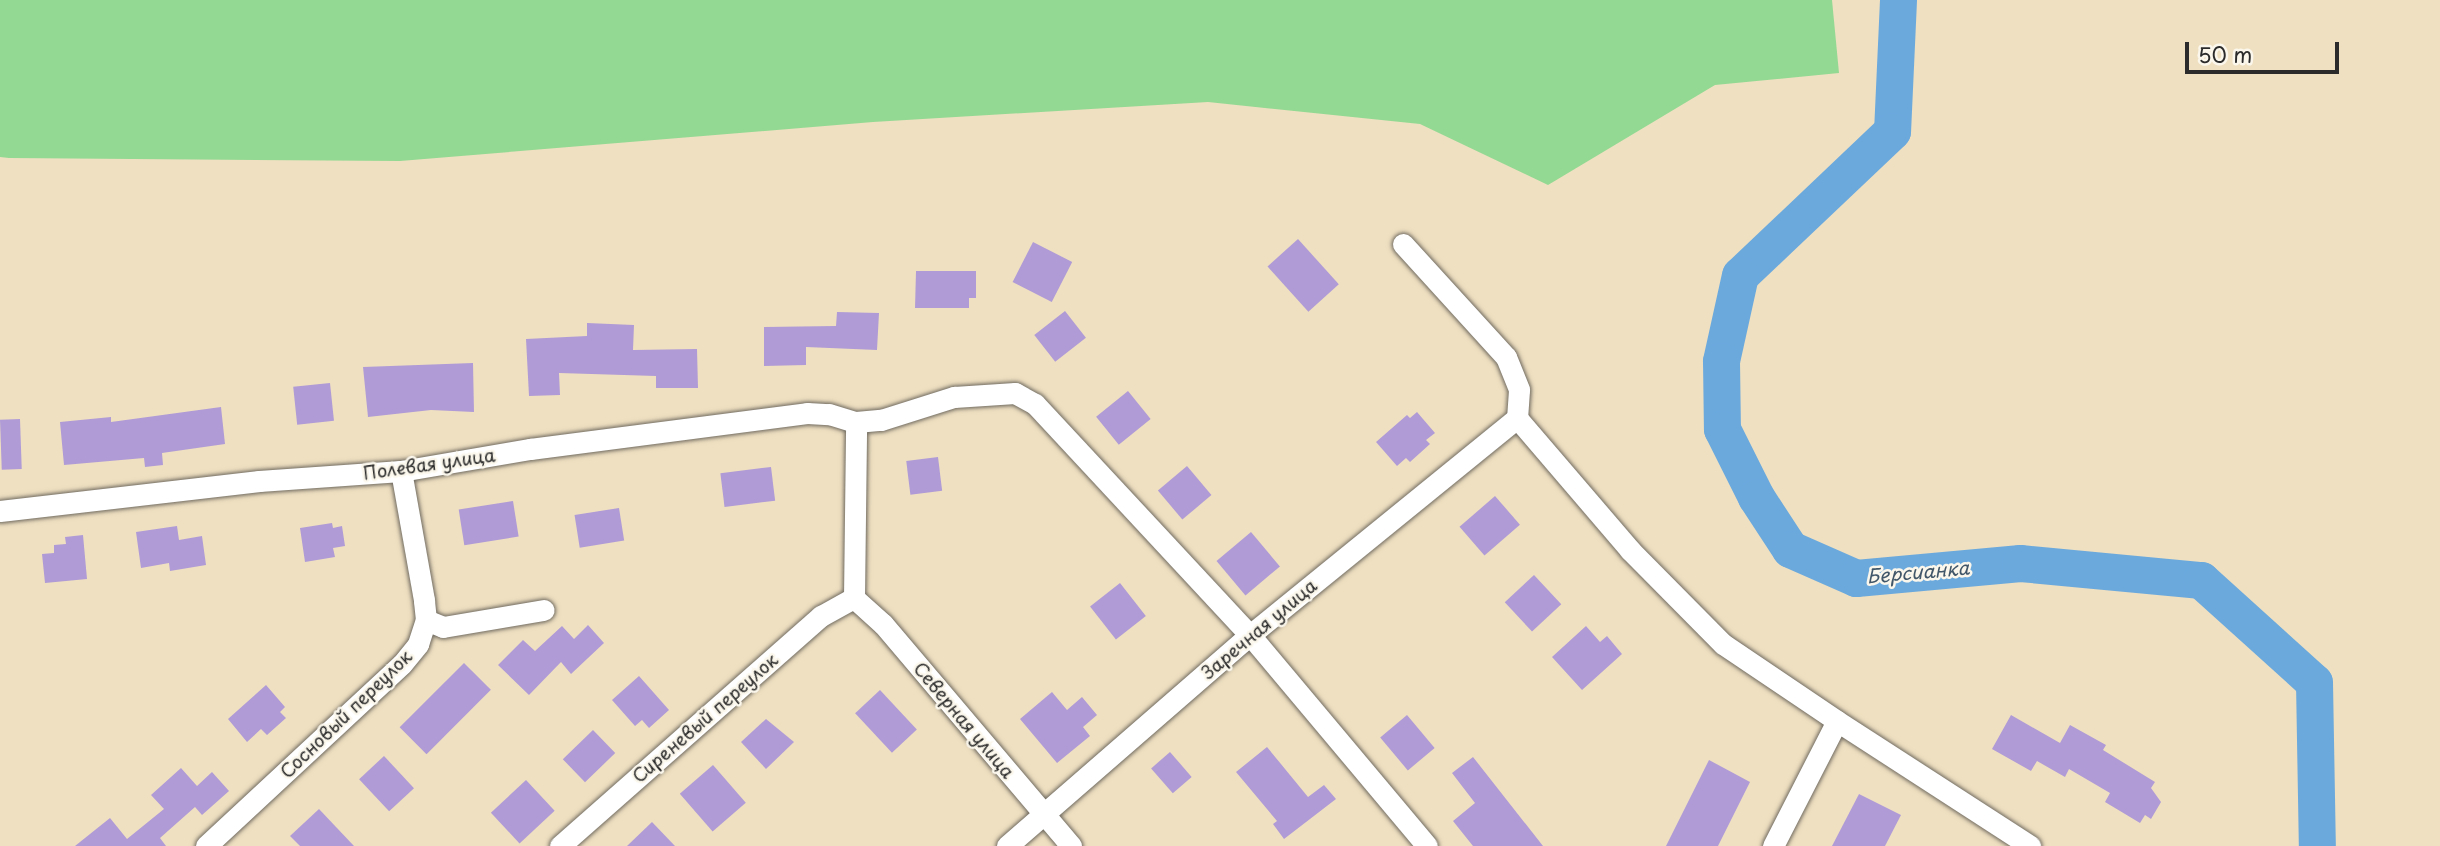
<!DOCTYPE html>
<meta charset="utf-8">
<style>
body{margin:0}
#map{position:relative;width:2440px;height:846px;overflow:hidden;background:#efe0c1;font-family:"Playpen Sans",sans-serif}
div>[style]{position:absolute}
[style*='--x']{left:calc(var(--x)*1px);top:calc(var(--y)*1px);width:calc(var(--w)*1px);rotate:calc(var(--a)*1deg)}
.green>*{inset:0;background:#93d993}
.river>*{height:37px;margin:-18.5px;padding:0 18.5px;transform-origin:18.5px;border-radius:18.5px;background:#6ba9dd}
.building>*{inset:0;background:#b09bd6;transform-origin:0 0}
.roads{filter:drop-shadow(0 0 2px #706a60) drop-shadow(0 0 2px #706a60)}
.minor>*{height:21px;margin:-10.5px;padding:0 10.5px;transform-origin:10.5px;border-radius:10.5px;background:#fff}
span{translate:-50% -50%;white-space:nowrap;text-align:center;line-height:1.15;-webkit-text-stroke:5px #fbf7ec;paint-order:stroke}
.street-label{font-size:18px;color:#2b2b2b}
.water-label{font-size:19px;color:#415769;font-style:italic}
.scale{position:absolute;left:2185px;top:42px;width:154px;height:32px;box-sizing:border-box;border:4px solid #2b2b2b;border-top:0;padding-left:9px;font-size:21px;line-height:24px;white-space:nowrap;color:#2b2b2b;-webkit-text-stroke:5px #fbf7ec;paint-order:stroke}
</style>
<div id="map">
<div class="green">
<div style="clip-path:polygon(0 0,1832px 0,1839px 73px,1715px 85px,1548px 185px,1420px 124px,1208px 102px,873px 122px,400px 161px,9px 158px,0 157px)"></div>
</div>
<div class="river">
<div style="--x:1898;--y:0;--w:131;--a:92.6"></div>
<div style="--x:1892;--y:131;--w:209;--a:136.5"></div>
<div style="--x:1740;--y:275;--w:88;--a:102.5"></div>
<div style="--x:1721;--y:361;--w:68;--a:89.2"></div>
<div style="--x:1722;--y:429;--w:76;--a:63.4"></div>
<div style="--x:1756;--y:497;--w:62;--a:56.8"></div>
<div style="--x:1790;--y:549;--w:72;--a:23.7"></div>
<div style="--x:1856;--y:578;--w:165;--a:-5.2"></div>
<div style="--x:2020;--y:563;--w:182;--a:5.4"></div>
<div style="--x:2201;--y:580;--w:152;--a:42.1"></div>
<div style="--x:2314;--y:682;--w:164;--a:89"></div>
</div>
<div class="building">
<div style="left:1298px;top:239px;width:61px;height:41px;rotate:48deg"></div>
<div style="left:1033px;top:242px;width:44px;height:45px;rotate:27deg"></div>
<div style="clip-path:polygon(916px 271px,976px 271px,976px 298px,969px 298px,969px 308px,915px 308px)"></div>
<div style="left:1065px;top:311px;width:34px;height:39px;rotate:52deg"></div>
<div style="clip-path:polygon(837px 312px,879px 313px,877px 350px,806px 347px,806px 365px,764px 366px,764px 327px,836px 326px)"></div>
<div style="clip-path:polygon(587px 323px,634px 325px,633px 350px,697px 349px,698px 388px,656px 388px,656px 376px,559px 373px,560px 395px,529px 396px,526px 339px,587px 336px)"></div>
<div style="clip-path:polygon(473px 363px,474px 412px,431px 410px,368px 417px,363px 367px)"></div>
<div style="left:330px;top:383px;width:38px;height:37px;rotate:84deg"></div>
<div style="left:1128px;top:391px;width:36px;height:41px;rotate:51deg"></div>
<div style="clip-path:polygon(221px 407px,225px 444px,162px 453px,163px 465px,145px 467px,144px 458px,64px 465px,60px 422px,111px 417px,111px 422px)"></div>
<div style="clip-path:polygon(1417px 412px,1435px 433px,1426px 440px,1430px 444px,1410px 462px,1406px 458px,1397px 466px,1376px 442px,1407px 415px,1410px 418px)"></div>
<div style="left:20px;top:419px;width:50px;height:20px;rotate:88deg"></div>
<div style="left:938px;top:457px;width:34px;height:32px;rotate:83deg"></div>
<div style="left:1187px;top:466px;width:38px;height:38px;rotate:50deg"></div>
<div style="left:771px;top:467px;width:34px;height:51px;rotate:83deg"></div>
<div style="left:1495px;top:496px;width:38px;height:47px;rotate:49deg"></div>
<div style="left:513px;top:501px;width:36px;height:55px;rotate:81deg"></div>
<div style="left:619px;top:508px;width:33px;height:45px;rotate:81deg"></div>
<div style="clip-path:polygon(332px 523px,333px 528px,342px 526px,345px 546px,333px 548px,335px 557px,305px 562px,300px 528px)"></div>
<div style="clip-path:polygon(177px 526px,179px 540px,202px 536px,206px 565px,170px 571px,169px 563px,141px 568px,136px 532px)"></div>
<div style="left:1251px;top:532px;width:45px;height:45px;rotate:50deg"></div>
<div style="clip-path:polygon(83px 535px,87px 579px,45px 583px,42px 554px,54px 553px,54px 545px,66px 544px,65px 537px)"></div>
<div style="left:1534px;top:575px;width:40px;height:40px;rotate:47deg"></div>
<div style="left:1120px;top:583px;width:42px;height:38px;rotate:52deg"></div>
<div style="clip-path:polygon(588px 625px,604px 643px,571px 674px,561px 662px,529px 695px,498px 665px,523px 640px,535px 651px,562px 626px,574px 639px)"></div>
<div style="clip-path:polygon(1586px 626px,1600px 642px,1607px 636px,1622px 654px,1582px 690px,1552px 657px)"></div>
<div style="left:464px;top:663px;width:38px;height:91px;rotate:45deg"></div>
<div style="clip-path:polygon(639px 676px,669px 710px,649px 728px,642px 720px,635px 726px,612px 700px)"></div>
<div style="clip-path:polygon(266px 685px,285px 707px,280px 712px,286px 718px,267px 735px,261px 729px,247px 742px,228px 719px)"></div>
<div style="left:880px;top:690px;width:54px;height:34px;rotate:47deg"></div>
<div style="clip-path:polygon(1052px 692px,1067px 710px,1082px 697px,1097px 715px,1083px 727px,1090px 736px,1057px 763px,1020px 719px)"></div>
<div style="left:1407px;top:715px;width:43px;height:35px;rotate:50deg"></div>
<div style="clip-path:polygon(2011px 715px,2060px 743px,2070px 725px,2106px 745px,2103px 750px,2155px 782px,2151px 788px,2161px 802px,2151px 819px,2145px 815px,2140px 823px,2105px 802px,2110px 793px,2069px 769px,2065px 777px,2037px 761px,2031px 771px,1992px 749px)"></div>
<div style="clip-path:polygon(766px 719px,794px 742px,766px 769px,741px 742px)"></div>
<div style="left:593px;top:730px;width:32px;height:42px;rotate:46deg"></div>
<div style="clip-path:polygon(1267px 747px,1308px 797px,1324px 785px,1336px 799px,1284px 839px,1273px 824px,1277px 821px,1236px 772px)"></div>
<div style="left:1170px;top:752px;width:33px;height:25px;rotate:49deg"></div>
<div style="left:384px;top:756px;width:44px;height:34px;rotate:47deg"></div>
<div style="clip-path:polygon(1473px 757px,1543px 846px,1473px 846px,1453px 821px,1475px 803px,1452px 773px)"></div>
<div style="clip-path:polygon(1709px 760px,1750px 782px,1718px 846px,1666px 846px)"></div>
<div style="left:713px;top:765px;width:50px;height:44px;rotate:49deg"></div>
<div style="clip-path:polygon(181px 768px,197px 786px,212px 772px,229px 791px,202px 815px,195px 807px,160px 838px,166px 846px,75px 846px,110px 818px,127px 839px,164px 809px,151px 795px)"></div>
<div style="left:526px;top:780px;width:42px;height:48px;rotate:47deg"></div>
<div style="clip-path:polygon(1859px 794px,1901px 815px,1885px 846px,1832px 846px)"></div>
<div style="clip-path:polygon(319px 809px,354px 846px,300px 846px,290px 836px)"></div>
<div style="clip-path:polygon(652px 822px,675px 846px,627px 846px)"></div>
</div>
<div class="roads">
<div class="minor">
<div style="--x:1403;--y:244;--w:153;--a:47.7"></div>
<div style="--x:1506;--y:357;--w:35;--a:68"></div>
<div style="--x:1519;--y:390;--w:28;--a:94"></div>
<div style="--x:1517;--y:418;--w:174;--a:49.4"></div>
<div style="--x:1630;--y:550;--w:132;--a:45.3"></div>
<div style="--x:1723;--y:644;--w:138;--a:34"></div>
<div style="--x:0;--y:511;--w:261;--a:-6.6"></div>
<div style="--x:259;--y:481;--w:142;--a:-4"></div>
<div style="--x:401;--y:471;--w:131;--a:-9.7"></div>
<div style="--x:530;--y:449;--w:279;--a:-7.4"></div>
<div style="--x:807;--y:413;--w:22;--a:3"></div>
<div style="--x:829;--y:414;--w:28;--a:17"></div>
<div style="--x:856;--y:422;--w:25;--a:-5"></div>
<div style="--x:881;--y:420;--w:77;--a:-17.5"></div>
<div style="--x:954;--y:397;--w:61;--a:-3.8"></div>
<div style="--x:1015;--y:393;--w:23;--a:29"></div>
<div style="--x:1035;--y:404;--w:316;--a:47.1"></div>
<div style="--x:1250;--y:635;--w:275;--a:50"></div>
<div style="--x:854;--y:598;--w:39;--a:42"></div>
<div style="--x:883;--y:624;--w:291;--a:49.7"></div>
<div style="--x:854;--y:598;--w:176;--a:-89.3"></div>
<div style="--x:426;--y:620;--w:18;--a:22"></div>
<div style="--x:443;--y:627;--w:102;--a:-9.6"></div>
<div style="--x:206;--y:846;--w:267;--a:-42.9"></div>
<div style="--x:402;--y:664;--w:26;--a:-51"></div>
<div style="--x:418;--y:644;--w:25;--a:-72"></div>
<div style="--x:426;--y:620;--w:20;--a:-96"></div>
<div style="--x:424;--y:600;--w:131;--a:-100.1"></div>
<div style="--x:560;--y:846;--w:348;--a:-41.4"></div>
<div style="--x:821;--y:616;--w:38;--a:-29"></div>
<div style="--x:1007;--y:846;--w:322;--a:-41"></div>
<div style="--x:1250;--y:635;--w:344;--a:-39.1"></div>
<div style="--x:1773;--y:846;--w:140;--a:-62.9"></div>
<div style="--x:1837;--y:721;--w:230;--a:32.9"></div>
</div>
</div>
<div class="street-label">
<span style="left:429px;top:464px;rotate:-8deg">Полевая улица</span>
<span style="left:1259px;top:629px;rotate:-40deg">Заречная улица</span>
<span style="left:346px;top:714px;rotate:-44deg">Сосновый переулок</span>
<span style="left:705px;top:718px;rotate:-41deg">Сиреневый переулок</span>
<span style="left:964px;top:720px;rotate:50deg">Северная улица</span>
</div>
<div class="water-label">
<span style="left:1918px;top:572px;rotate:-5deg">Берсианка</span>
</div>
<div class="scale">50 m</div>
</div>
